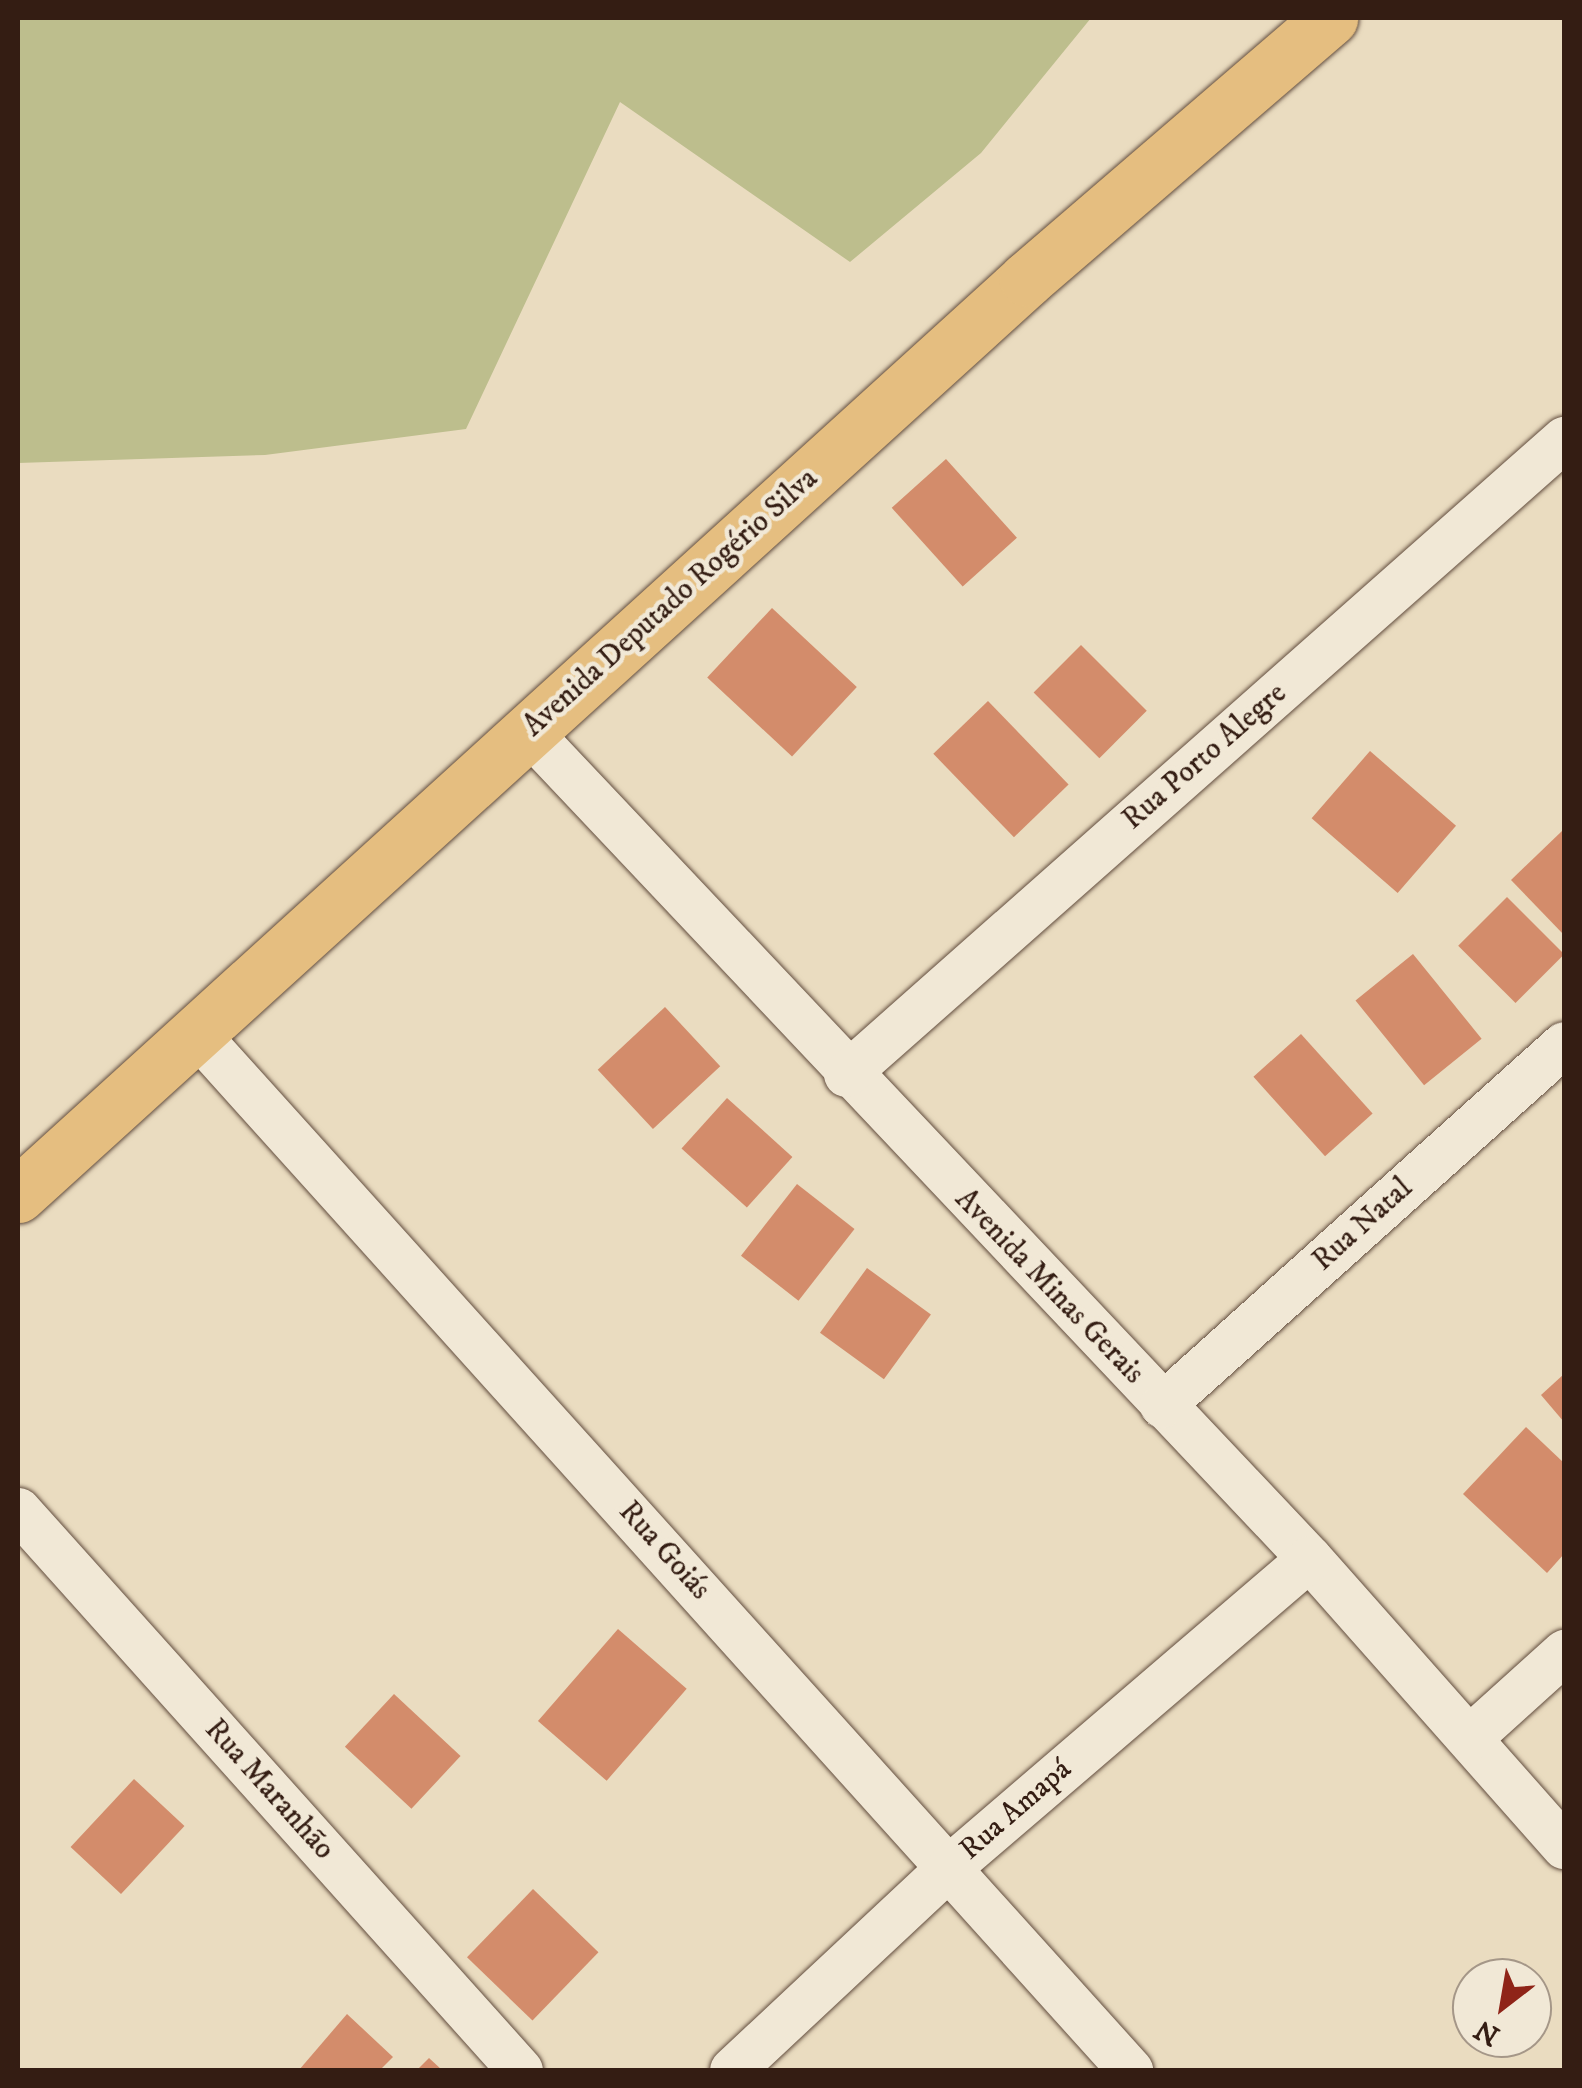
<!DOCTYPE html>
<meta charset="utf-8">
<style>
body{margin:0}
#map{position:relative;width:1582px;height:2088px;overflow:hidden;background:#eadcc0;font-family:"IM FELL DW Pica",serif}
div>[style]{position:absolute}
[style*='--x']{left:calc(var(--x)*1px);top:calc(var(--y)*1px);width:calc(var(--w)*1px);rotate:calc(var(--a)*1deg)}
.green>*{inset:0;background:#bdbe8d}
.building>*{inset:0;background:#d38c6b;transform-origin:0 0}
.roads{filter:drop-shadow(0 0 2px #624d3e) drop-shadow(0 0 2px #624d3e)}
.minor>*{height:45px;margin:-22.5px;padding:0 22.5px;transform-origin:22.5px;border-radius:22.5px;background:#f1e8d6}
.major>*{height:55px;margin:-27.5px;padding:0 27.5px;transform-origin:27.5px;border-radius:27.5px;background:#e5be80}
span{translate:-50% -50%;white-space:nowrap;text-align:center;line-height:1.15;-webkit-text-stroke:9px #f1e8d6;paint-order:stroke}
.street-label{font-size:30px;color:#341d13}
.frame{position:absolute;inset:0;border:20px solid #341d13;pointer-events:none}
.north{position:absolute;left:1452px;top:1958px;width:100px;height:100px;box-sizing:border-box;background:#f1e8d6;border:2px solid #a59788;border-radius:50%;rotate:211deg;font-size:28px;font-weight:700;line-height:40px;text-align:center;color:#341d13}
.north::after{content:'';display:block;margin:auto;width:35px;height:45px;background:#8f2418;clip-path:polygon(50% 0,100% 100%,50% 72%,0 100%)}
</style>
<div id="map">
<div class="green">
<div style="clip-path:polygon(18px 18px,1091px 18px,981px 153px,850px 262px,620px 102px,466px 429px,265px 455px,18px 463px)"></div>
</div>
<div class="building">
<div style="left:946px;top:459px;width:106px;height:73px;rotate:48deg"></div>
<div style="left:772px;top:608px;width:116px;height:95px;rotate:43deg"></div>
<div style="left:1081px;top:645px;width:93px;height:67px;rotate:45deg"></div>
<div style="left:988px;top:701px;width:116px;height:76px;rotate:46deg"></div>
<div style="left:1370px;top:751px;width:114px;height:89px;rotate:41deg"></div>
<div style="clip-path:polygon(1562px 831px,1564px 834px,1564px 935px,1511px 880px)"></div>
<div style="left:1507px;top:897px;width:81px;height:69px;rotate:45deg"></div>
<div style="left:1413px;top:954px;width:109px;height:74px;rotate:51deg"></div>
<div style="left:665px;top:1007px;width:81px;height:92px;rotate:47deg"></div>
<div style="left:1301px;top:1034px;width:107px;height:64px;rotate:48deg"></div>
<div style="left:727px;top:1098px;width:88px;height:68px;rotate:42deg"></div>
<div style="left:797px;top:1184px;width:73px;height:91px;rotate:38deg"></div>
<div style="left:867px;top:1268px;width:79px;height:80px;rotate:36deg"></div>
<div style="clip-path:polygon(1564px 1374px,1564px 1422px,1541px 1395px)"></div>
<div style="clip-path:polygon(1526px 1427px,1564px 1463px,1564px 1554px,1547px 1573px,1463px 1494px)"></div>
<div style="left:618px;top:1629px;width:91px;height:122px;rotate:41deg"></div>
<div style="left:394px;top:1694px;width:91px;height:72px;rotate:43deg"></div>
<div style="left:134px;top:1779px;width:69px;height:93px;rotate:43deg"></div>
<div style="left:533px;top:1889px;width:91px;height:95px;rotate:44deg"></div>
<div style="clip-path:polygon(347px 2014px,393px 2057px,380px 2070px,299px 2070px)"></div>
<div style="clip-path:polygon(429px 2058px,442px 2070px,417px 2070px)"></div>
</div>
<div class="roads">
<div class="minor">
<div style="--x:529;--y:732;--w:1136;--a:46.64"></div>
<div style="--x:1309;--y:1558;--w:385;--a:48.5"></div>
<div style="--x:196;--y:1033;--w:1396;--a:47.99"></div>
<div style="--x:846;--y:1074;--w:959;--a:-41.49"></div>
<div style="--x:1162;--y:1405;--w:540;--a:-41.92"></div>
<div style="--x:18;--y:1510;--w:752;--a:48.13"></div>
<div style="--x:1470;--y:1737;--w:127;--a:-42.1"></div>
<div style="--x:732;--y:2070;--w:297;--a:-43.1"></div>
<div style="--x:949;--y:1867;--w:474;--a:-40.6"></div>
</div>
<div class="major">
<div style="--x:18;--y:1195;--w:1363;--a:-42.23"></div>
<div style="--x:1027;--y:279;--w:400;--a:-40.7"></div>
</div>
</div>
<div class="street-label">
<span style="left:671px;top:603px;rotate:-42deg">Avenida Deputado Rogério Silva</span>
<span style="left:1205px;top:757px;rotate:-41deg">Rua Porto Alegre</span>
<span style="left:1363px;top:1225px;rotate:-42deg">Rua Natal</span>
<span style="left:1049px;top:1287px;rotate:46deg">Avenida Minas Gerais</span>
<span style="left:664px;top:1551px;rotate:48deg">Rua Goiás</span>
<span style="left:269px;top:1790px;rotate:48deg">Rua Maranhão</span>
<span style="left:1016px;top:1810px;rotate:-41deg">Rua Amapá</span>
</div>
<div class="frame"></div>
<div class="north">N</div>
</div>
